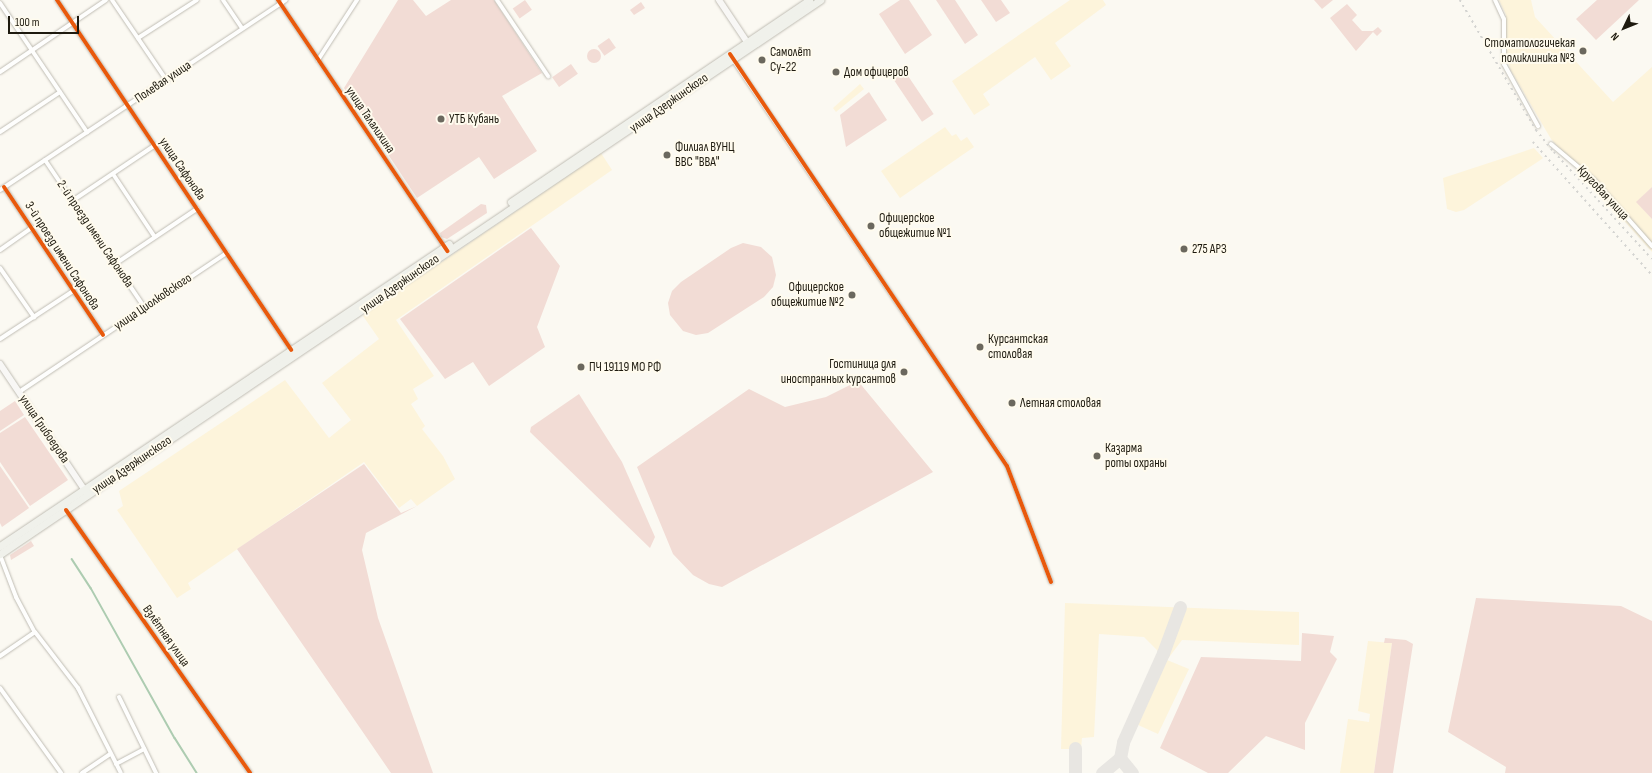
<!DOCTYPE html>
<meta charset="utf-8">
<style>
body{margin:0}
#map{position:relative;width:1652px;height:773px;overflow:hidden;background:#fbf9f2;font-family:"Sofia Sans Condensed",sans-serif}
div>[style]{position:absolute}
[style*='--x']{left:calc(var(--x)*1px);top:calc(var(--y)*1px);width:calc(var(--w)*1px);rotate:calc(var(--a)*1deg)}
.built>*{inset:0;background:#fdf4db}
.green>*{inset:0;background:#f2dcd5;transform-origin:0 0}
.round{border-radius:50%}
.stream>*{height:1.5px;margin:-0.75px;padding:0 0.75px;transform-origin:0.75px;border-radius:0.75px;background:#adccb1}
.taxiway>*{height:13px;margin:-6.5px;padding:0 6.5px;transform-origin:6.5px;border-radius:6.5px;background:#e8e6e2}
.roads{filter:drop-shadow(0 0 1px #c0bdb4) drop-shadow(0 0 1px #c0bdb4)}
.street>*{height:4px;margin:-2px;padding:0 2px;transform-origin:2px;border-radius:2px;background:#fefefd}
.secondary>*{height:6px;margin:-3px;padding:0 3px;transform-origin:3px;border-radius:3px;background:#f8f7f5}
.primary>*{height:7px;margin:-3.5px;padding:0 3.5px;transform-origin:3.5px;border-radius:3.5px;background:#f0f1eb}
.rail>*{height:1.5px;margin-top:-0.75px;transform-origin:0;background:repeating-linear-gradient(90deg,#d4d4d1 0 2px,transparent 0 6px)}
.cycleway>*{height:4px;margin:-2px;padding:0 2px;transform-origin:2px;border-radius:2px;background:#e8590c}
.dots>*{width:11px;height:11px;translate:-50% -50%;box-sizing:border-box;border:2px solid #fffbee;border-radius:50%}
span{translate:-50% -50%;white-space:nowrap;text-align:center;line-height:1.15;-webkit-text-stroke:4px #fffbee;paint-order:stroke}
.poi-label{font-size:13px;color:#1e1a0f}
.right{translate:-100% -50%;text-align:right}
.left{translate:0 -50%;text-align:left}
.street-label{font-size:13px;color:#1e1a0f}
.north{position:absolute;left:1604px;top:8px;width:40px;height:40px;-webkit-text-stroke:3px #fffbee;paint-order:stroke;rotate:227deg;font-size:11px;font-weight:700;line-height:16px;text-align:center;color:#1e1a0f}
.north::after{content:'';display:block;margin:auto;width:14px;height:18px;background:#1e1a0f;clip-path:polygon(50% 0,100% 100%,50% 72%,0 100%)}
.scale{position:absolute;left:8px;top:16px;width:71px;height:18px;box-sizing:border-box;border:2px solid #1e1a0f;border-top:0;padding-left:5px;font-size:12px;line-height:14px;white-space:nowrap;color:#1e1a0f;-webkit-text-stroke:3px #fffbee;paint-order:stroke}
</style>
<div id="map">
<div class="built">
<div style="clip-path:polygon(1070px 0,1103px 0,1106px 5px,1055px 43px,1071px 66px,1051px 80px,1035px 57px,983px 94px,990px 105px,974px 115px,952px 81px)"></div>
<div style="clip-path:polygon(1499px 0,1531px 0,1535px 17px,1613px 102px,1652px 67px,1652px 187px,1637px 202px,1652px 219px,1652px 252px,1551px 139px,1510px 69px,1506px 54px,1506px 15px)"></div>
<div style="clip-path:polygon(860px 84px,864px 89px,836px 112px,833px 108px)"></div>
<div style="clip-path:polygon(945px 127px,952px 136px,956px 134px,961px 141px,967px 137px,974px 147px,900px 198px,881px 171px)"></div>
<div style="clip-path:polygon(1534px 148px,1543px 158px,1539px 161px,1464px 210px,1456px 212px,1447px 209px,1443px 178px)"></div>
<div style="clip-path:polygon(601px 153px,612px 170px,396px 320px,434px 376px,413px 389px,418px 399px,411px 404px,425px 426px,422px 429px,443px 456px,455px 479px,417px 506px,411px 499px,399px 508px,364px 462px,188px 583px,191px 589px,177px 598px,117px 510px,123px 506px,119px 491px,285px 380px,329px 438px,351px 420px,322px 383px,379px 339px,363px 316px)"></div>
<div style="clip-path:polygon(1065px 603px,1299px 612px,1299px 645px,1182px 640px,1167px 660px,1189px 669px,1158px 734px,1127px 720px,1159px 652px,1144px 637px,1099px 634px,1094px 737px,1082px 738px,1081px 749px,1061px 749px)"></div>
<div style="clip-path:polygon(1368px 641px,1392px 643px,1374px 773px,1340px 773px,1348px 719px,1369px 722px,1370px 714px,1358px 711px)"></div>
</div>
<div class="green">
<div style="clip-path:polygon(398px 0,413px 0,426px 16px,451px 0,494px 0,542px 73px,502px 96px,537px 151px,494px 179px,479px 157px,417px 198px,344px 88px)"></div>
<div style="left:525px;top:0;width:12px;height:15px;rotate:55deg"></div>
<div style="clip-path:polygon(900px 0,909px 0,932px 35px,905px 54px,879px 14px)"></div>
<div style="clip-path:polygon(936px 0,955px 0,978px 35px,965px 44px)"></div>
<div style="clip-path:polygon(981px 0,1001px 0,1010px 13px,996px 22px)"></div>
<div style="clip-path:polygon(1314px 0,1333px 0,1322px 9px)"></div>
<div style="clip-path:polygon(1597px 0,1639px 0,1596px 40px,1576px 19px)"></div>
<div style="clip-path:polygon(641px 2px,645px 8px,634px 15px,630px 10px)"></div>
<div style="clip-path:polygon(1347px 4px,1357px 15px,1352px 20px,1362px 31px,1373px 31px,1378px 27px,1382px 31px,1377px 36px,1373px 32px,1356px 51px,1330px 18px)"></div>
<div style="left:609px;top:38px;width:12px;height:14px;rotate:55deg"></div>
<div class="round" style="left:587px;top:49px;width:14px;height:14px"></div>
<div style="left:571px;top:64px;width:12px;height:23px;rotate:55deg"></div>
<div style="left:904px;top:70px;width:53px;height:14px;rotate:56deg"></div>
<div style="clip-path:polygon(869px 92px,887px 120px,846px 147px,840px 115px)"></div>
<div style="clip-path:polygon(1652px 187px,1652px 219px,1636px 202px)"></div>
<div style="clip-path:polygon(481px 204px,486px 205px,487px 213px,447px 239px,441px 237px,440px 233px)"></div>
<div style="clip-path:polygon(531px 228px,560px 266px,537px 327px,545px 347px,489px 386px,473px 362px,445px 379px,400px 319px)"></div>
<div style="clip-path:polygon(743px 243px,761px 247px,772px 257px,776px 275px,773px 287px,764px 297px,708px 333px,696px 335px,683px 331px,670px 315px,668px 303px,672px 291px,681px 282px,731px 248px)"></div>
<div style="clip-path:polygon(858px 381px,933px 472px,722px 587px,709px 584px,693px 575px,673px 554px,637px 467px,749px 389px,785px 407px,826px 397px)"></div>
<div style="clip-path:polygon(579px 394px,622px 462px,655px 537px,650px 548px,530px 432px,531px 427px)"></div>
<div style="clip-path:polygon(15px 401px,24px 415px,0 431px,0 411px)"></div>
<div style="clip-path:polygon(25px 417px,68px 480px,30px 506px,0 462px,0 433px)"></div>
<div style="clip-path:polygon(364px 464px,401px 513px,417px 506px,366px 533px,362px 550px,378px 618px,433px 773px,391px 773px,237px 549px)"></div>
<div style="clip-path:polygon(0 466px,29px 508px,2px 527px,0 523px)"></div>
<div style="clip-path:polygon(31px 541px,34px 546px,11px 560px,10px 555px)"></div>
<div style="clip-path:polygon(1476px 598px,1621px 606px,1652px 621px,1652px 773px,1505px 773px,1506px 767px,1448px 732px)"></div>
<div style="clip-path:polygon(1302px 633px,1334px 636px,1330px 652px,1337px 659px,1305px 723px,1305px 750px,1266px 736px,1228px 773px,1208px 773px,1160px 748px,1201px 657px,1301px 661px)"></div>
<div style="clip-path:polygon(1385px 638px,1406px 640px,1413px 644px,1393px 773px,1374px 773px,1392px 643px,1384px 643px)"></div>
</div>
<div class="stream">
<div style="--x:72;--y:559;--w:35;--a:57"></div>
<div style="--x:91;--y:588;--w:172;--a:60.8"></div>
<div style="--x:175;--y:738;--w:41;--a:57.8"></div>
</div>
<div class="taxiway">
<div style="--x:1075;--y:773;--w:25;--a:-90"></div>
<div style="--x:1102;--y:773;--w:23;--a:-40"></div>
<div style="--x:1132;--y:773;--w:19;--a:-129"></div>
<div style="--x:1120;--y:758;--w:16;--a:-79"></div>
<div style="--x:1123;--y:742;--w:98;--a:-65.8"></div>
<div style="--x:1163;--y:653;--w:49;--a:-69.7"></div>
</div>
<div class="roads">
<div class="street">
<div style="--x:57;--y:0;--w:421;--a:56.2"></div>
<div style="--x:112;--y:0;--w:98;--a:55.8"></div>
<div style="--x:223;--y:0;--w:34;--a:56"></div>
<div style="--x:278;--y:0;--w:299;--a:56"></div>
<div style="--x:497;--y:0;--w:92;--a:56.1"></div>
<div style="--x:1495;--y:0;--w:21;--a:65"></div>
<div style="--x:1504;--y:19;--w:45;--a:90"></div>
<div style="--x:1504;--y:64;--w:71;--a:61.3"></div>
<div style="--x:0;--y:3;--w:156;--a:56"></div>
<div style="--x:138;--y:38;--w:70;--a:-32.8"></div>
<div style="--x:732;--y:58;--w:492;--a:56"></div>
<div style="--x:1007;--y:466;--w:124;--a:69.2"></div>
<div style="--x:318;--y:60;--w:72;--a:-57"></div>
<div style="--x:0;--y:72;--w:128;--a:-34.2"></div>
<div style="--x:0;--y:132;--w:72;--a:-33.7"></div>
<div style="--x:1551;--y:144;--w:56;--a:39.9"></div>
<div style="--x:1594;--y:180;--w:88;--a:48.7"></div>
<div style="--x:45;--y:160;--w:179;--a:56"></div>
<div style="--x:113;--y:174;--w:74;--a:56.5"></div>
<div style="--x:4;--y:187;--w:178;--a:56.2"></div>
<div style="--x:0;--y:190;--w:343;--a:-33.6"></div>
<div style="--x:72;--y:201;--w:99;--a:-33.9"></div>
<div style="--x:0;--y:250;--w:39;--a:-35"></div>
<div style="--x:115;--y:264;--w:99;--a:-33.9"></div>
<div style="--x:0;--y:268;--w:60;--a:55.2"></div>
<div style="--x:0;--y:339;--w:87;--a:-33.3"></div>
<div style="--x:19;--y:392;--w:250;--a:-33.8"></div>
<div style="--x:66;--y:510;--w:321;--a:55"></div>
<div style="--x:0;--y:555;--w:45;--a:69.1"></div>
<div style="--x:16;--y:597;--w:40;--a:62"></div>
<div style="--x:35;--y:632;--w:71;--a:52.5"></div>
<div style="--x:78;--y:688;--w:95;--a:63.2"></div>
<div style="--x:0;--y:656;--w:42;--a:-34.4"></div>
<div style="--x:0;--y:688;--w:105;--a:54.3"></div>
<div style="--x:119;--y:697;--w:85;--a:64"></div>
<div style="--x:116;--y:764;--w:32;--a:-28"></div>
<div style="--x:82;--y:773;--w:34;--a:-34"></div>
</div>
<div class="secondary">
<div style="--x:719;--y:0;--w:54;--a:56.3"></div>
<div style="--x:0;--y:364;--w:154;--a:56.1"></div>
</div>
<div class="primary">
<div style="--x:511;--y:202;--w:360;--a:-34.1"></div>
<div style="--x:0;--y:546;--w:541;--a:-33.93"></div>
<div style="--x:0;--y:554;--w:990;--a:-34.04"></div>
</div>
</div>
<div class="rail">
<div style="--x:1460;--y:0;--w:151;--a:59.7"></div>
<div style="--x:1536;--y:130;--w:28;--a:51"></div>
<div style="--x:1554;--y:152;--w:145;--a:47.5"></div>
<div style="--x:1533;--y:142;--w:178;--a:48.2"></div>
</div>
<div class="cycleway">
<div style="--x:57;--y:0;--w:421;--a:56.2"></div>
<div style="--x:278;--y:0;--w:303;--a:56"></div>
<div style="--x:730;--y:54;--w:496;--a:56.1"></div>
<div style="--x:1007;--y:466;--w:124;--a:69.2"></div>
<div style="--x:4;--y:187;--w:178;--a:56.2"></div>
<div style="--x:66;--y:510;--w:321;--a:55"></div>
</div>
<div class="dots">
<div style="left:1583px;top:51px;background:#6b685e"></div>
<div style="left:762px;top:60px;background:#6b685e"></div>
<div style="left:836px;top:72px;background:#6b685e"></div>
<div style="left:441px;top:119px;background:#6b685e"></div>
<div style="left:667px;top:155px;background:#6b685e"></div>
<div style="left:871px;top:226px;background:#6b685e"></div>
<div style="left:1184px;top:249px;background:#6b685e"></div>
<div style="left:852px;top:295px;background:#6b685e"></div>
<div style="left:980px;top:347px;background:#6b685e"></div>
<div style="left:581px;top:367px;background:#6b685e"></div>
<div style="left:904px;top:372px;background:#6b685e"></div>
<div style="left:1012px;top:403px;background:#6b685e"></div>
<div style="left:1097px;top:456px;background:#6b685e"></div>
</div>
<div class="poi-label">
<span class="right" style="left:1575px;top:51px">Стоматологичекая<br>поликлиника №3</span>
<span class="left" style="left:770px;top:60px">Самолёт<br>Су-22</span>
<span class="left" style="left:844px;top:72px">Дом офицеров</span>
<span class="left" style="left:449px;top:119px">УТБ Кубань</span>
<span class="left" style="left:675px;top:155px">Филиал ВУНЦ<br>ВВС "ВВА"</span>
<span class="left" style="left:879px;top:226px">Офицерское<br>общежитие №1</span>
<span class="left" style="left:1192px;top:249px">275 АРЗ</span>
<span class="right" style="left:844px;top:295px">Офицерское<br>общежитие №2</span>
<span class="left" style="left:988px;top:347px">Курсантская<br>столовая</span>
<span class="right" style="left:896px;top:372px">Гостиница для<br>иностранных курсантов</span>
<span class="left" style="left:589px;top:367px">ПЧ 19119 МО РФ</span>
<span class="left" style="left:1020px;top:403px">Летная столовая</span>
<span class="left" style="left:1105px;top:456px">Казарма<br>роты охраны</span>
</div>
<div class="street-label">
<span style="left:163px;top:82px;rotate:-34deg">Полевая улица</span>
<span style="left:669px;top:103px;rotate:-35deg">улица Дзержинского</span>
<span style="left:370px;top:120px;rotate:56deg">улица Талалихина</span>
<span style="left:182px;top:169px;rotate:56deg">улица Сафонова</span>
<span style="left:1603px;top:193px;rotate:47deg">Круговая улица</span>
<span style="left:95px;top:234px;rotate:56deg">2-й проезд имени Сафонова</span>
<span style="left:62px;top:256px;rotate:57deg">3-й проезд имени Сафонова</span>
<span style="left:400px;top:284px;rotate:-35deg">улица Дзержинского</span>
<span style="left:153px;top:302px;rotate:-34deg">улица Циолковского</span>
<span style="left:44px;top:429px;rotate:56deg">улица Грибоедова</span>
<span style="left:132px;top:465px;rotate:-34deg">улица Дзержинского</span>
<span style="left:166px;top:636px;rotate:55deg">Взлётная улица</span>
</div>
<div class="north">N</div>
<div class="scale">100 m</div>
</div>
